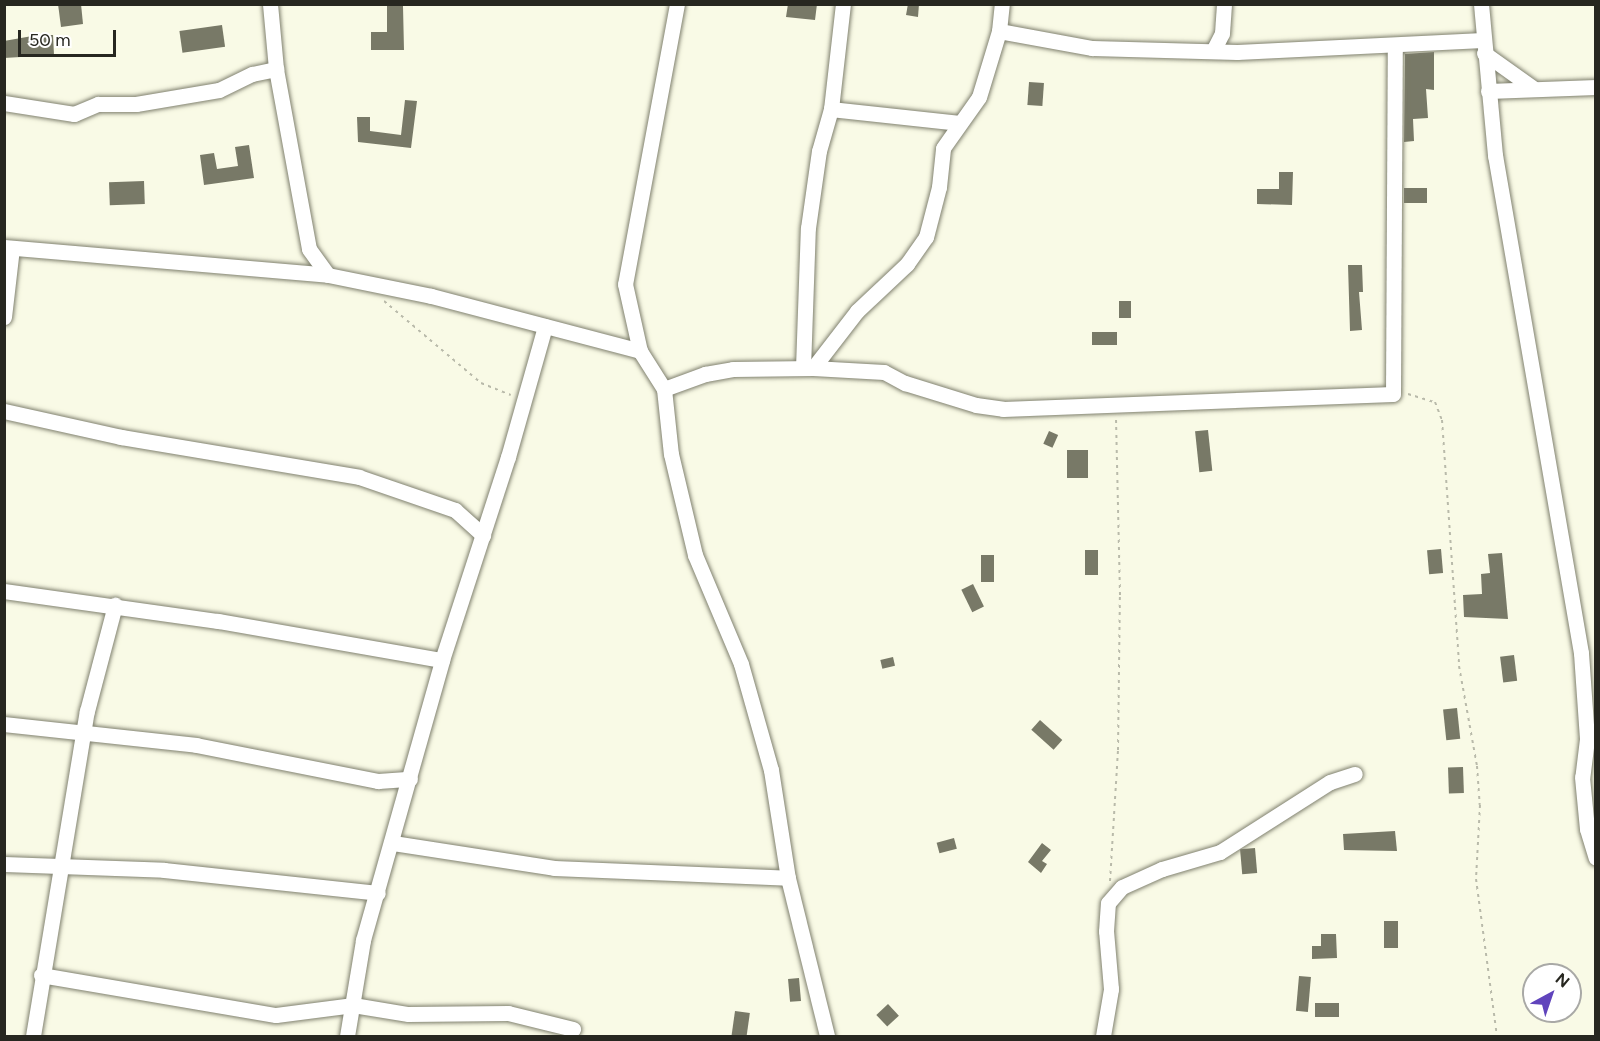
<!DOCTYPE html>
<style>
body{margin:0}
#map{position:relative;width:1600px;height:1041px;overflow:hidden;background:#f9fae6;font-family:Figtree,sans-serif}
div>[style]{position:absolute}
[style*='--x']{left:calc(var(--x)*1px);top:calc(var(--y)*1px);width:calc(var(--w)*1px);rotate:calc(var(--a)*1deg)}
.building>*{inset:0;background:#787967;transform-origin:0 0}
.path>*{height:2px;margin-top:-1px;transform-origin:0;background:repeating-linear-gradient(90deg,#b9baaa 0 3px,transparent 0 7.5px)}
.roads{filter:drop-shadow(0 0 2px #80816f) drop-shadow(0 0 2px #80816f)}
.minor>*{height:15px;margin:-7.5px;padding:0 7.5px;transform-origin:7.5px;border-radius:7.5px;background:#fff}
span{translate:-50% -50%;white-space:nowrap;text-align:center;line-height:1.15;-webkit-text-stroke:4.5px #fff;paint-order:stroke}
.frame{position:absolute;inset:0;border:6px solid #272720;pointer-events:none}
.north{position:absolute;left:1522px;top:963px;width:60px;height:60px;box-sizing:border-box;background:#fff;border:2px solid #a9a9a6;border-radius:50%;rotate:40deg;font-size:16px;font-weight:700;line-height:24px;text-align:center;color:#272720}
.north::after{content:'';display:block;margin:auto;width:21px;height:27px;background:#6044bc;clip-path:polygon(50% 0,100% 100%,50% 72%,0 100%)}
.scale{position:absolute;left:18px;top:30px;width:98px;height:27px;box-sizing:border-box;border:3px solid #272720;border-top:0;padding-left:8px;font-size:18px;line-height:21px;white-space:nowrap;color:#272720;-webkit-text-stroke:4px #fff;paint-order:stroke}
</style>
<div id="map">
<div class="building">
<div style="clip-path:polygon(58px 4px,81px 4px,83px 24px,61px 27px)"></div>
<div style="clip-path:polygon(788px 4px,817px 4px,815px 20px,786px 17px)"></div>
<div style="clip-path:polygon(908px 4px,919px 4px,918px 17px,906px 15px)"></div>
<div style="clip-path:polygon(387px 6px,403px 6px,404px 50px,371px 50px,371px 32px,387px 32px)"></div>
<div style="left:222px;top:25px;width:22px;height:43px;rotate:82deg"></div>
<div style="clip-path:polygon(38px 35px,53px 35px,54px 55px,4px 58px,4px 41px)"></div>
<div style="clip-path:polygon(1434px 52px,1434px 90px,1426px 89px,1428px 118px,1413px 119px,1414px 141px,1404px 142px,1405px 54px)"></div>
<div style="left:1029px;top:82px;width:15px;height:23px;rotate:4deg"></div>
<div style="clip-path:polygon(405px 100px,417px 101px,411px 148px,358px 142px,357px 117px,370px 117px,370px 131px,401px 135px)"></div>
<div style="clip-path:polygon(249px 145px,254px 178px,204px 185px,200px 155px,214px 153px,217px 169px,238px 166px,235px 147px)"></div>
<div style="clip-path:polygon(1279px 172px,1293px 172px,1292px 205px,1257px 204px,1257px 189px,1279px 189px)"></div>
<div style="left:144px;top:181px;width:23px;height:35px;rotate:88deg"></div>
<div style="left:1404px;top:188px;width:23px;height:15px"></div>
<div style="clip-path:polygon(1348px 265px,1362px 265px,1363px 292px,1359px 292px,1362px 330px,1350px 331px)"></div>
<div style="left:1119px;top:301px;width:12px;height:17px"></div>
<div style="left:1092px;top:332px;width:25px;height:13px"></div>
<div style="left:1208px;top:430px;width:41px;height:13px;rotate:84deg"></div>
<div style="left:1049px;top:431px;width:10px;height:14px;rotate:24deg"></div>
<div style="left:1067px;top:450px;width:21px;height:28px"></div>
<div style="left:1441px;top:549px;width:24px;height:14px;rotate:85deg"></div>
<div style="left:1085px;top:550px;width:13px;height:25px"></div>
<div style="clip-path:polygon(1502px 553px,1508px 619px,1464px 617px,1463px 595px,1482px 594px,1481px 574px,1490px 573px,1488px 554px)"></div>
<div style="left:981px;top:555px;width:13px;height:27px"></div>
<div style="left:973px;top:584px;width:25px;height:13px;rotate:64deg"></div>
<div style="left:1514px;top:655px;width:26px;height:14px;rotate:83deg"></div>
<div style="left:893px;top:657px;width:9px;height:13px;rotate:77deg"></div>
<div style="left:1457px;top:708px;width:31px;height:14px;rotate:84deg"></div>
<div style="left:1040px;top:720px;width:30px;height:13px;rotate:42deg"></div>
<div style="left:1463px;top:767px;width:26px;height:15px;rotate:88deg"></div>
<div style="clip-path:polygon(1395px 831px,1397px 851px,1344px 850px,1343px 834px)"></div>
<div style="left:954px;top:838px;width:11px;height:18px;rotate:75deg"></div>
<div style="clip-path:polygon(1042px 843px,1051px 850px,1042px 861px,1047px 864px,1041px 873px,1028px 862px)"></div>
<div style="left:1255px;top:848px;width:25px;height:15px;rotate:85deg"></div>
<div style="left:1384px;top:921px;width:14px;height:27px"></div>
<div style="clip-path:polygon(1321px 934px,1336px 934px,1337px 958px,1312px 959px,1312px 946px,1321px 946px)"></div>
<div style="left:1299px;top:976px;width:12px;height:35px;rotate:5deg"></div>
<div style="left:799px;top:978px;width:23px;height:11px;rotate:85deg"></div>
<div style="left:1339px;top:1003px;width:14px;height:24px;rotate:90deg"></div>
<div style="left:888px;top:1004px;width:16px;height:16px;rotate:47deg"></div>
<div style="left:735px;top:1011px;width:15px;height:25px;rotate:8deg"></div>
</div>
<div class="path">
<div style="--x:384;--y:301;--w:127;--a:40.2"></div>
<div style="--x:481;--y:383;--w:32;--a:22"></div>
<div style="--x:1408;--y:394;--w:28;--a:17"></div>
<div style="--x:1435;--y:402;--w:19;--a:69"></div>
<div style="--x:1442;--y:420;--w:247;--a:86"></div>
<div style="--x:1459;--y:666;--w:102;--a:79.8"></div>
<div style="--x:1477;--y:766;--w:39;--a:86"></div>
<div style="--x:1480;--y:805;--w:74;--a:93.1"></div>
<div style="--x:1476;--y:879;--w:158;--a:82.4"></div>
<div style="--x:1110;--y:881;--w:131;--a:-86.5"></div>
<div style="--x:1118;--y:750;--w:155;--a:-89.3"></div>
<div style="--x:1120;--y:595;--w:176;--a:-91.3"></div>
</div>
<div class="roads">
<div class="minor">
<div style="--x:270;--y:4;--w:65;--a:84.7"></div>
<div style="--x:276;--y:69;--w:183;--a:79.6"></div>
<div style="--x:309;--y:249;--w:32;--a:54"></div>
<div style="--x:677;--y:4;--w:285;--a:100.5"></div>
<div style="--x:625;--y:284;--w:69;--a:77.4"></div>
<div style="--x:640;--y:351;--w:45;--a:57.7"></div>
<div style="--x:664;--y:389;--w:65;--a:83.9"></div>
<div style="--x:671;--y:454;--w:104;--a:76.6"></div>
<div style="--x:695;--y:555;--w:118;--a:67.1"></div>
<div style="--x:741;--y:664;--w:110;--a:74.2"></div>
<div style="--x:771;--y:770;--w:109;--a:81.1"></div>
<div style="--x:788;--y:878;--w:163;--a:76.1"></div>
<div style="--x:1481;--y:4;--w:152;--a:84.7"></div>
<div style="--x:1495;--y:155;--w:505;--a:80.2"></div>
<div style="--x:1581;--y:653;--w:86;--a:86"></div>
<div style="--x:1587;--y:739;--w:38;--a:97"></div>
<div style="--x:1582;--y:777;--w:52;--a:84.5"></div>
<div style="--x:1587;--y:829;--w:30;--a:73"></div>
<div style="--x:999;--y:31;--w:95;--a:10.4"></div>
<div style="--x:1092;--y:48;--w:145;--a:1.6"></div>
<div style="--x:1237;--y:52;--w:246;--a:-2.8"></div>
<div style="--x:1213;--y:51;--w:20;--a:-63"></div>
<div style="--x:1222;--y:33;--w:29;--a:-86"></div>
<div style="--x:1484;--y:53;--w:60;--a:35.5"></div>
<div style="--x:1488;--y:91;--w:108;--a:-2.1"></div>
<div style="--x:4;--y:103;--w:71;--a:8.9"></div>
<div style="--x:74;--y:114;--w:26;--a:-23"></div>
<div style="--x:98;--y:104;--w:38;--a:0"></div>
<div style="--x:136;--y:104;--w:84;--a:-9.6"></div>
<div style="--x:219;--y:90;--w:37;--a:-26"></div>
<div style="--x:252;--y:74;--w:25;--a:-12"></div>
<div style="--x:831;--y:109;--w:129;--a:6.2"></div>
<div style="--x:4;--y:247;--w:325;--a:4.9"></div>
<div style="--x:328;--y:275;--w:105;--a:11.5"></div>
<div style="--x:431;--y:296;--w:216;--a:14.7"></div>
<div style="--x:4;--y:317;--w:69;--a:-83.4"></div>
<div style="--x:803;--y:368;--w:140;--a:-88"></div>
<div style="--x:808;--y:228;--w:78;--a:-81.9"></div>
<div style="--x:819;--y:151;--w:44;--a:-74.1"></div>
<div style="--x:831;--y:109;--w:106;--a:-83.5"></div>
<div style="--x:813;--y:368;--w:72;--a:-52.3"></div>
<div style="--x:857;--y:311;--w:69;--a:-43.2"></div>
<div style="--x:907;--y:264;--w:33;--a:-55"></div>
<div style="--x:926;--y:237;--w:52;--a:-75.4"></div>
<div style="--x:939;--y:187;--w:39;--a:-84"></div>
<div style="--x:943;--y:148;--w:62;--a:-54.8"></div>
<div style="--x:979;--y:97;--w:69;--a:-73.1"></div>
<div style="--x:999;--y:31;--w:27;--a:-84"></div>
<div style="--x:664;--y:389;--w:44;--a:-20.1"></div>
<div style="--x:705;--y:374;--w:28;--a:-10"></div>
<div style="--x:733;--y:369;--w:80;--a:-0.7"></div>
<div style="--x:813;--y:368;--w:71;--a:3.2"></div>
<div style="--x:884;--y:372;--w:24;--a:28"></div>
<div style="--x:905;--y:383;--w:74;--a:17.2"></div>
<div style="--x:976;--y:405;--w:27;--a:8"></div>
<div style="--x:1003;--y:409;--w:390;--a:-2.2"></div>
<div style="--x:1393;--y:394;--w:348;--a:-89.7"></div>
<div style="--x:4;--y:411;--w:120;--a:12.5"></div>
<div style="--x:121;--y:437;--w:241;--a:9.5"></div>
<div style="--x:359;--y:477;--w:102;--a:19"></div>
<div style="--x:455;--y:510;--w:38;--a:42"></div>
<div style="--x:4;--y:591;--w:216;--a:8"></div>
<div style="--x:218;--y:621;--w:227;--a:9.9"></div>
<div style="--x:4;--y:724;--w:193;--a:6.2"></div>
<div style="--x:196;--y:745;--w:186;--a:11.2"></div>
<div style="--x:378;--y:781;--w:32;--a:-4"></div>
<div style="--x:393;--y:843;--w:163;--a:8.8"></div>
<div style="--x:554;--y:868;--w:234;--a:2.4"></div>
<div style="--x:4;--y:864;--w:160;--a:2.1"></div>
<div style="--x:164;--y:870;--w:215;--a:6.1"></div>
<div style="--x:41;--y:975;--w:238;--a:9.7"></div>
<div style="--x:276;--y:1015;--w:78;--a:-7.4"></div>
<div style="--x:353;--y:1005;--w:56;--a:9.3"></div>
<div style="--x:408;--y:1014;--w:100;--a:-0.6"></div>
<div style="--x:508;--y:1013;--w:67;--a:13.8"></div>
<div style="--x:33;--y:1036;--w:329;--a:-80.6"></div>
<div style="--x:87;--y:711;--w:110;--a:-75.2"></div>
<div style="--x:347;--y:1036;--w:97;--a:-80.5"></div>
<div style="--x:363;--y:940;--w:291;--a:-74.2"></div>
<div style="--x:442;--y:660;--w:213;--a:-72"></div>
<div style="--x:508;--y:457;--w:136;--a:-74.2"></div>
<div style="--x:1103;--y:1036;--w:48;--a:-80.3"></div>
<div style="--x:1111;--y:989;--w:58;--a:-94.9"></div>
<div style="--x:1106;--y:931;--w:28;--a:-86"></div>
<div style="--x:1108;--y:903;--w:21;--a:-49"></div>
<div style="--x:1122;--y:887;--w:44;--a:-24.2"></div>
<div style="--x:1162;--y:869;--w:60;--a:-16.3"></div>
<div style="--x:1220;--y:852;--w:130;--a:-32.5"></div>
<div style="--x:1330;--y:782;--w:26;--a:-18"></div>
</div>
</div>
<div class="frame"></div>
<div class="north">N</div>
<div class="scale">50 m</div>
</div>
